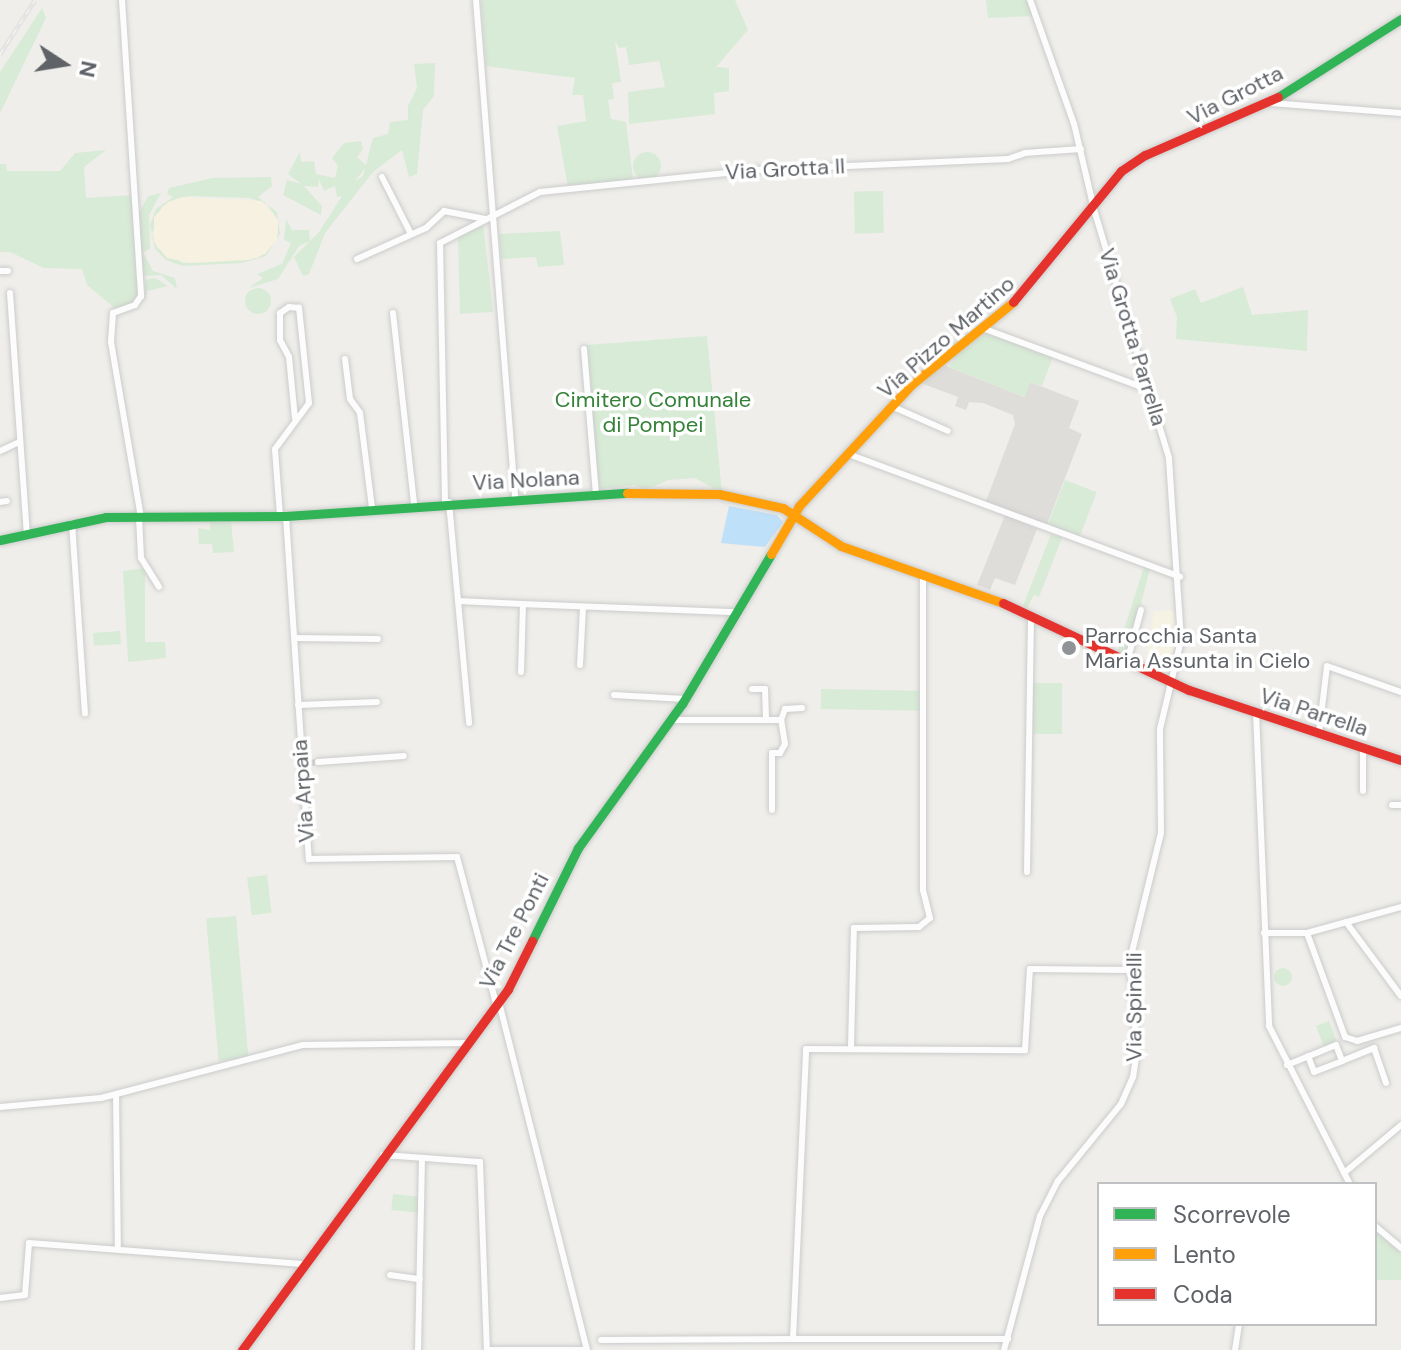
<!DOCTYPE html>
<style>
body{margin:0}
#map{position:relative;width:1401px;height:1350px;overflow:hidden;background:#efeeea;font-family:"DM Sans",sans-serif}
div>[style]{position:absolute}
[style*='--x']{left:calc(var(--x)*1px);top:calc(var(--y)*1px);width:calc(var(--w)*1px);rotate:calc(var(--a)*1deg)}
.commercial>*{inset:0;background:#f7f3e4}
.industrial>*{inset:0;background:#dfddda}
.green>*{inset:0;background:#d8ebd6;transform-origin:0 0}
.round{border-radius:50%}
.sand>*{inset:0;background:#f6f1e1}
.water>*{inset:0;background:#bfe0f9}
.street-tunnel>*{height:6px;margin-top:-3px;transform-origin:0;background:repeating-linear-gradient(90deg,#cbcbca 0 6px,transparent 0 9px)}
.roads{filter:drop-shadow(0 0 2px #cbcccc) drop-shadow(0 0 2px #cbcccc)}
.street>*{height:6px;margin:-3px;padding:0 3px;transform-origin:3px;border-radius:3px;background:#fdfcfc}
.fast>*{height:9px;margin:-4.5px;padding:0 4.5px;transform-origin:4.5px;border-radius:4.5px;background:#30b455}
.slow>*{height:9px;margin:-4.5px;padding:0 4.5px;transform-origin:4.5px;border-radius:4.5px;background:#ff9f0a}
.jam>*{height:9px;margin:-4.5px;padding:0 4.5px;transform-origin:4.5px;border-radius:4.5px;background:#e5322d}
.rail>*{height:5px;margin-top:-2.5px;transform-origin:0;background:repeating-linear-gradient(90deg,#fff 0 6px,#e4e4e4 0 12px);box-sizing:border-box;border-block:2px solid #e4e4e4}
.dots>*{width:22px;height:22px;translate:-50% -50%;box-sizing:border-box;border:4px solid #fff;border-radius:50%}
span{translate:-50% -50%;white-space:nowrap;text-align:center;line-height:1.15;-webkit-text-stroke:7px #fff;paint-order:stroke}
.street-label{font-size:22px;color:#5f6368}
.park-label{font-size:22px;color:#348238}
.poi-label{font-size:22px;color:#5f6368}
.left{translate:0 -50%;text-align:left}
.legend{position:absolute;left:1097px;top:1182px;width:280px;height:144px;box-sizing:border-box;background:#fff;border:2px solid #bfc1c3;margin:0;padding:10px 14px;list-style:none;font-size:24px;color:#5f6368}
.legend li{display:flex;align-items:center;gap:16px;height:40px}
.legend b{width:40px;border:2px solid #bfc1c3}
.north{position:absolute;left:24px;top:24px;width:80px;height:80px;-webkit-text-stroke:6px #fff;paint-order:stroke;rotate:102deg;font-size:22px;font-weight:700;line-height:32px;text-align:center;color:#5f6368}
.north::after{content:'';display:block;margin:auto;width:28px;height:36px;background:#5f6368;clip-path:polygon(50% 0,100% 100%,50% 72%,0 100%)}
</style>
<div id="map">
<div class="commercial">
<div style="clip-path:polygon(1180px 610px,1170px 674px,1145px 666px,1154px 611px)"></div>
</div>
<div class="industrial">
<div style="clip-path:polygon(941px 364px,1024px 397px,1030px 382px,1079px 401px,1069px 428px,1082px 434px,1046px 527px,985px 504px,1015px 424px,1013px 415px,983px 403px,969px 402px,966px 410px,955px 406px,958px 397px,918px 382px)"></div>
<div style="clip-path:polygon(1005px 515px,1037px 529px,1015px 585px,995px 578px,990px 590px,977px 585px)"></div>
</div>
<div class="green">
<div style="clip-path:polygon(481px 0,735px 0,748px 30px,716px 67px,729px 68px,729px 91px,714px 93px,715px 114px,629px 124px,628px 92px,665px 87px,659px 61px,629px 65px,626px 47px,619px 48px,615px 41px,621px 82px,612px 83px,614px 99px,608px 100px,611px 119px,626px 122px,633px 179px,568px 187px,557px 126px,586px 121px,583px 95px,572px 95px,575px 78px,486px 66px)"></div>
<div style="clip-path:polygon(986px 0,1026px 0,1033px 16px,988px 18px)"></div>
<div style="clip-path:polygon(42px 8px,46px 18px,0 113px,0 72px)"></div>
<div style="clip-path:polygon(435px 63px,434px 96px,423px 110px,417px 174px,409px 177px,402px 150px,373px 172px,325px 233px,309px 274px,303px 276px,294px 257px,319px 232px,349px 185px,363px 176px,373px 138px,388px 134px,390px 122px,408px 120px,408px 106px,417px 88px,414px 64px)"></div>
<div style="clip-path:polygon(361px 141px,363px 149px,357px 157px,367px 166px,343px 196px,337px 197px,335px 186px,324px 191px,319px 179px,318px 187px,304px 186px,322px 206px,321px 215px,283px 195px,287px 180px,301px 184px,288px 174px,300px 152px,301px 162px,314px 161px,316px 174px,335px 178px,338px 166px,332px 158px,344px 143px)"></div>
<div style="clip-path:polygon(106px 150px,84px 167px,86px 198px,133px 195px,139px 295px,134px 303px,116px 309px,87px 285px,82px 269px,44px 268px,10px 252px,0 252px,0 164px,6px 164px,7px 171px,60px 171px,75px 153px)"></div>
<div class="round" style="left:633px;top:152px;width:28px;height:28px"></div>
<div style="clip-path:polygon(evenodd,271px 177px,272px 186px,258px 197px,277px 212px,280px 234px,266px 256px,242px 263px,183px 266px,166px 260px,155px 249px,150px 225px,156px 209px,173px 197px,167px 194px,169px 188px,212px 178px,271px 177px,189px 196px,249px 198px,267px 204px,278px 220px,278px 234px,258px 258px,183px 263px,157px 248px,152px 234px,162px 206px,189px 196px)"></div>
<div style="left:883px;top:191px;width:42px;height:29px;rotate:89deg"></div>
<div style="clip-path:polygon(161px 193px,149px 215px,150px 249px,143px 252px,153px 271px,175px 278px,177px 289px,161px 275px,142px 276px,139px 213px,148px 196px)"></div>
<div style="clip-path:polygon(286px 219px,292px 230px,309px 230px,310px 241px,299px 246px,278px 279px,249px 288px,263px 278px,257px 274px,282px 264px,291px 243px,284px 240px)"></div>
<div style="clip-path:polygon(483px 222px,493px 312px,460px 314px,458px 235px)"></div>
<div style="clip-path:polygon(560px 231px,564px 265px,538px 267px,536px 257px,501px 259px,499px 234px)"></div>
<div style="clip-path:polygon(155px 278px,168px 286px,147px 291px,145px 302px,145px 280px)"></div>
<div style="clip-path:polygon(1243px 287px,1252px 315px,1308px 310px,1307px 351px,1176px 339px,1177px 317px,1170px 299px,1195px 289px,1201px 303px)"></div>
<div class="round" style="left:245px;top:288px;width:26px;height:26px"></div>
<div style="clip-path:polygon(985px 332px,1053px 357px,1042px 386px,1030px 382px,1025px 397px,949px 367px,954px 360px,950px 358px)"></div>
<div style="clip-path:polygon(707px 336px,722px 493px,695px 478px,668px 480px,644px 491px,634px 485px,599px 489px,586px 345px)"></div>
<div style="left:1065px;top:480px;width:34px;height:51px;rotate:21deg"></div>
<div style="clip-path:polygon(210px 522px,231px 522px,234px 552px,213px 553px,212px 544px,199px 544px,198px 528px,210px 530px)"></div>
<div style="clip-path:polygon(1051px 534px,1062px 538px,1039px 597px,1034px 595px,1027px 609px,1023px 606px)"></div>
<div style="clip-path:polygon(1144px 567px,1150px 569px,1127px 657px,1118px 653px,1120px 642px)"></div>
<div style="clip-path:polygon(145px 568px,145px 642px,165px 642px,166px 658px,128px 662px,123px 571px)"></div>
<div style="left:120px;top:631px;width:13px;height:27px;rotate:86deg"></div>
<div style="left:1032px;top:683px;width:30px;height:51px"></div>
<div style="left:821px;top:689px;width:100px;height:20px;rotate:1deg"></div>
<div style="left:267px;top:875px;width:38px;height:20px;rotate:83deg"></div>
<div style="left:236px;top:916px;width:143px;height:30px;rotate:85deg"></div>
<div class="round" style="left:1274px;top:968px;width:18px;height:18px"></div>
<div style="left:1329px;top:1021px;width:22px;height:14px;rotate:69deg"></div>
<div style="left:393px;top:1194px;width:27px;height:16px;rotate:6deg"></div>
<div style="clip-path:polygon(1375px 1231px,1401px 1253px,1401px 1280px,1375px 1280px)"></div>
</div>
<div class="sand">
<div style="clip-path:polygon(182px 197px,262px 201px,278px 220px,277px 240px,265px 254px,249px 260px,191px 263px,167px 258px,154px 242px,154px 217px,168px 202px)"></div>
</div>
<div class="water">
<div style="clip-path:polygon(729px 506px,777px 515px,783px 522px,765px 547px,721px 543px)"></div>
</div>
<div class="street-tunnel">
<div style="--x:309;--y:763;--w:9;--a:-6"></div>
</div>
<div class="roads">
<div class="street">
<div style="--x:122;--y:0;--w:297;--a:86.3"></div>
<div style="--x:141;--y:296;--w:11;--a:124"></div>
<div style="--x:135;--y:305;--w:23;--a:160"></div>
<div style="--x:113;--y:313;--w:29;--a:94"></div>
<div style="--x:111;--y:342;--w:178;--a:80.3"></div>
<div style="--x:476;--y:0;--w:500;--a:85.5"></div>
<div style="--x:1270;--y:103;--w:131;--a:4.4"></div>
<div style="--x:382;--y:177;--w:64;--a:63"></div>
<div style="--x:357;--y:259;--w:76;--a:-24.2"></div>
<div style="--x:426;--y:228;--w:25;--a:-43"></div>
<div style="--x:444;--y:211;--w:42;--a:11"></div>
<div style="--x:0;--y:271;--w:8;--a:0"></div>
<div style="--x:10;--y:293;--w:242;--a:86"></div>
<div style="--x:393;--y:313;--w:192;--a:83.7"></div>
<div style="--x:985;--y:329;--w:176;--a:20.3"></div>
<div style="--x:584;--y:349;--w:146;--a:85.3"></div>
<div style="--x:345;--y:359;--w:40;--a:82.9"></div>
<div style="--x:350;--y:399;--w:17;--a:54"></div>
<div style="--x:360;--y:413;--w:96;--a:82.8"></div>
<div style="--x:891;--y:406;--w:62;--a:23.7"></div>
<div style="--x:0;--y:451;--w:21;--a:-25"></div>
<div style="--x:851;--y:455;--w:351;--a:20.3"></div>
<div style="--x:0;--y:502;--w:7;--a:-8"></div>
<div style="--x:445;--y:502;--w:259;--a:-91.1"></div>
<div style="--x:440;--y:243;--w:112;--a:-27"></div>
<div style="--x:540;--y:192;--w:217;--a:-5.8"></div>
<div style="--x:756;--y:170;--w:252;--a:-2.5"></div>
<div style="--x:1008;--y:159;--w:18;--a:-19"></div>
<div style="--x:1025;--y:153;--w:56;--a:-4.1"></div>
<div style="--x:449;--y:502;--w:222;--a:84.8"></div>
<div style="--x:280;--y:516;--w:67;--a:-94.3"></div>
<div style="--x:275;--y:449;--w:57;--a:-53.5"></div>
<div style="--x:309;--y:403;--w:96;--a:-96"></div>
<div style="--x:299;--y:308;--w:10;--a:-174"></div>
<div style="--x:289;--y:307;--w:11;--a:146"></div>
<div style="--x:280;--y:313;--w:27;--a:90"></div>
<div style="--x:280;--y:340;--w:19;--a:62"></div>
<div style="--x:289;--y:357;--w:61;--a:84.4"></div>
<div style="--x:286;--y:516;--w:344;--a:86.2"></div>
<div style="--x:309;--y:859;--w:148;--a:-0.8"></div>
<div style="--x:457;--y:857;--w:152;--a:75.1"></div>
<div style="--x:139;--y:517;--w:41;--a:87.2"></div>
<div style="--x:141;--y:558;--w:34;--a:58"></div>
<div style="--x:72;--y:523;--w:191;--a:86.1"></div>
<div style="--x:458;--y:601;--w:65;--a:2.6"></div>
<div style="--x:523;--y:604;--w:68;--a:91.7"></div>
<div style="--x:523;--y:604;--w:211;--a:2.2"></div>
<div style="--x:295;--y:638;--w:83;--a:0.7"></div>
<div style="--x:1127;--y:662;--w:54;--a:-74.9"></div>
<div style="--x:580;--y:665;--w:58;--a:-87"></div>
<div style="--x:752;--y:689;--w:13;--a:0"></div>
<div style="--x:765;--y:689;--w:31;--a:88"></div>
<div style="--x:614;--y:695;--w:71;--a:3.2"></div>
<div style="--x:298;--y:705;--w:79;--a:-2.2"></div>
<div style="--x:1256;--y:712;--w:314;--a:87.6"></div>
<div style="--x:1269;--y:1026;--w:178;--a:62.9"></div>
<div style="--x:671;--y:720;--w:110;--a:0"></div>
<div style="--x:781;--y:720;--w:12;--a:-70"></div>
<div style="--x:785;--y:709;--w:17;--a:-3"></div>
<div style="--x:1319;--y:733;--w:67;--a:-83.2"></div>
<div style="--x:1327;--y:666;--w:78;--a:19.4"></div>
<div style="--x:1363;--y:747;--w:44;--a:90"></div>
<div style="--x:318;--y:762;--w:86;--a:-4"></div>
<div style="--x:1392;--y:805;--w:9;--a:0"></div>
<div style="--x:772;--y:810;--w:57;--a:-90"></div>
<div style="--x:772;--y:753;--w:8;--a:0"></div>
<div style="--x:780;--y:753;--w:10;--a:-61"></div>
<div style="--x:785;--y:744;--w:24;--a:-99"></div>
<div style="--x:1027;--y:872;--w:255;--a:-89.1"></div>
<div style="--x:1346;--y:922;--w:92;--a:53.4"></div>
<div style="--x:1264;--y:933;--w:43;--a:0"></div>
<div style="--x:1307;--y:933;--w:98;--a:-15.5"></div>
<div style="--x:1307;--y:933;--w:111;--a:69.9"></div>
<div style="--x:1345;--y:1037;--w:13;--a:18"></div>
<div style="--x:1357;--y:1041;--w:46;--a:-16.5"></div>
<div style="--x:851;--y:1047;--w:119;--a:-88.6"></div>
<div style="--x:854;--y:928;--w:65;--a:-0.9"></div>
<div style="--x:919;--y:927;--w:14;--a:-39"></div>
<div style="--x:930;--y:918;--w:29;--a:-104"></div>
<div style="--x:923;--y:890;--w:315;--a:-90"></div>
<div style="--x:1308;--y:1056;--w:17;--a:69"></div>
<div style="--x:1314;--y:1072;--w:30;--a:-21"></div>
<div style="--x:1287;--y:1065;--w:53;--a:-22.2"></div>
<div style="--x:1336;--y:1045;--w:17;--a:69"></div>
<div style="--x:1342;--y:1061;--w:35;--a:-22"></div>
<div style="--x:1374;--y:1048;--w:37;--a:71"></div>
<div style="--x:116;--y:1095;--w:154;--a:89.3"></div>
<div style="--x:0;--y:1107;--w:101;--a:-5.1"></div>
<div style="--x:101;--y:1098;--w:209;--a:-14.7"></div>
<div style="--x:303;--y:1045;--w:164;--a:-0.7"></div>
<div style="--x:383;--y:1155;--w:97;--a:4.1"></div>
<div style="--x:480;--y:1162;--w:188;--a:87.9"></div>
<div style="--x:487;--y:1350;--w:100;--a:0"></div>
<div style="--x:587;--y:1350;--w:359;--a:-104.2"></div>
<div style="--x:1344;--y:1173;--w:75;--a:-40.1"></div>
<div style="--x:1375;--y:1226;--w:34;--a:40"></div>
<div style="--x:390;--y:1275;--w:30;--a:8"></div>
<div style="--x:0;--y:1298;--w:25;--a:-7"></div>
<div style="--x:25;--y:1295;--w:52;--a:-85.6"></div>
<div style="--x:29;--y:1243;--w:274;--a:4.4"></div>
<div style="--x:1008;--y:1339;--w:215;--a:180"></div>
<div style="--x:793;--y:1339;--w:290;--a:-87.4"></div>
<div style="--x:806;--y:1049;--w:219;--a:0.3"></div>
<div style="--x:1025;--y:1050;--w:81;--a:-86.5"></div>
<div style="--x:1030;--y:969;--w:101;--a:0.6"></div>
<div style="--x:601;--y:1340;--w:192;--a:-0.3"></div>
<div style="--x:418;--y:1350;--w:191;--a:-88.8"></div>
<div style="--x:1004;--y:1350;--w:139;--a:-75"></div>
<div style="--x:1040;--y:1216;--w:39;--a:-63"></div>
<div style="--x:1058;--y:1181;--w:99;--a:-50.7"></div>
<div style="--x:1121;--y:1104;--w:30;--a:-66"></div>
<div style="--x:1133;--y:1077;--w:24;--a:-81"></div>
<div style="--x:1137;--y:1053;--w:93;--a:-94.3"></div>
<div style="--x:1130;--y:960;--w:131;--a:-76.3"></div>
<div style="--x:1161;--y:833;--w:104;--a:-90.6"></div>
<div style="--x:1160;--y:729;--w:91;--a:-76.7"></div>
<div style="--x:1181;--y:640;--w:182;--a:-93.8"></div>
<div style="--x:1169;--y:458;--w:260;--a:-106.8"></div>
<div style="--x:1094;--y:209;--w:87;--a:-103.2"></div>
<div style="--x:1074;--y:124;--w:132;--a:-109.5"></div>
<div style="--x:1235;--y:1350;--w:26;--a:-81"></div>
</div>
<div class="fast">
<div style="--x:1278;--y:97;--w:146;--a:-32.4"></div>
<div style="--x:0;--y:540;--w:108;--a:-12.2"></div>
<div style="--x:106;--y:517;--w:180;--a:-0.3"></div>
<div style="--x:286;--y:516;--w:342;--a:-3.9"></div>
<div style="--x:532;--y:941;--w:104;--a:-63.7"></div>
<div style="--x:578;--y:848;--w:178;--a:-54.2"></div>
<div style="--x:682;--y:704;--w:174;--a:-59.3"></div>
</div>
<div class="slow">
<div style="--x:627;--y:493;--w:92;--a:0.6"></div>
<div style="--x:719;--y:494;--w:66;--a:12.3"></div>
<div style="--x:783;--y:508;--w:69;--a:33.2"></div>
<div style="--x:841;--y:546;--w:172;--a:19.4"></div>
<div style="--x:771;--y:554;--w:56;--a:-59.7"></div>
<div style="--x:799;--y:506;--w:165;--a:-47.2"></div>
<div style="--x:911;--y:385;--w:132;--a:-39.1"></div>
</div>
<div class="jam">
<div style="--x:1013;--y:302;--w:170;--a:-50.5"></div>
<div style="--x:1121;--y:171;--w:29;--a:-34"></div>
<div style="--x:1145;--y:155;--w:145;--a:-23.6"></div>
<div style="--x:1003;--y:603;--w:205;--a:25.1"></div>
<div style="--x:1189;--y:690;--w:223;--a:18.3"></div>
<div style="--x:242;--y:1350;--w:448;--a:-53.6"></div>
<div style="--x:508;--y:989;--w:54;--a:-63.4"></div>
</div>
</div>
<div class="rail">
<div style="--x:0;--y:54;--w:64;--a:-57.1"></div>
</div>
<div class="dots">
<div style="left:1069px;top:648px;background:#919496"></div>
</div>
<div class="street-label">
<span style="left:1235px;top:95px;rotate:-27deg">Via Grotta</span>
<span style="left:785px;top:169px;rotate:-3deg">Via Grotta II</span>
<span style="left:946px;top:337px;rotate:-41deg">Via Pizzo Martino</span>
<span style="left:1133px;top:337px;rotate:73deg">Via Grotta Parrella</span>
<span style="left:526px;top:480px;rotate:-3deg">Via Nolana</span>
<span style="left:1314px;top:712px;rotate:18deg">Via Parrella</span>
<span style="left:303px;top:791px;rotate:-94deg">Via Arpaia</span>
<span style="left:514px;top:931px;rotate:-63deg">Via Tre Ponti</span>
<span style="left:1134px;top:1007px;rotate:-90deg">Via Spinelli</span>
</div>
<div class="park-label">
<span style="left:653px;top:412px">Cimitero Comunale<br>di Pompei</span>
</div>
<div class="poi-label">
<span class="left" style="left:1085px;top:648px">Parrocchia Santa<br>Maria Assunta in Cielo</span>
</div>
<ul class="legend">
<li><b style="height:10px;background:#30b455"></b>Scorrevole</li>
<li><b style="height:10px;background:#ff9f0a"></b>Lento</li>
<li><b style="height:10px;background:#e5322d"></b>Coda</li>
</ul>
<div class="north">N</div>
</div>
